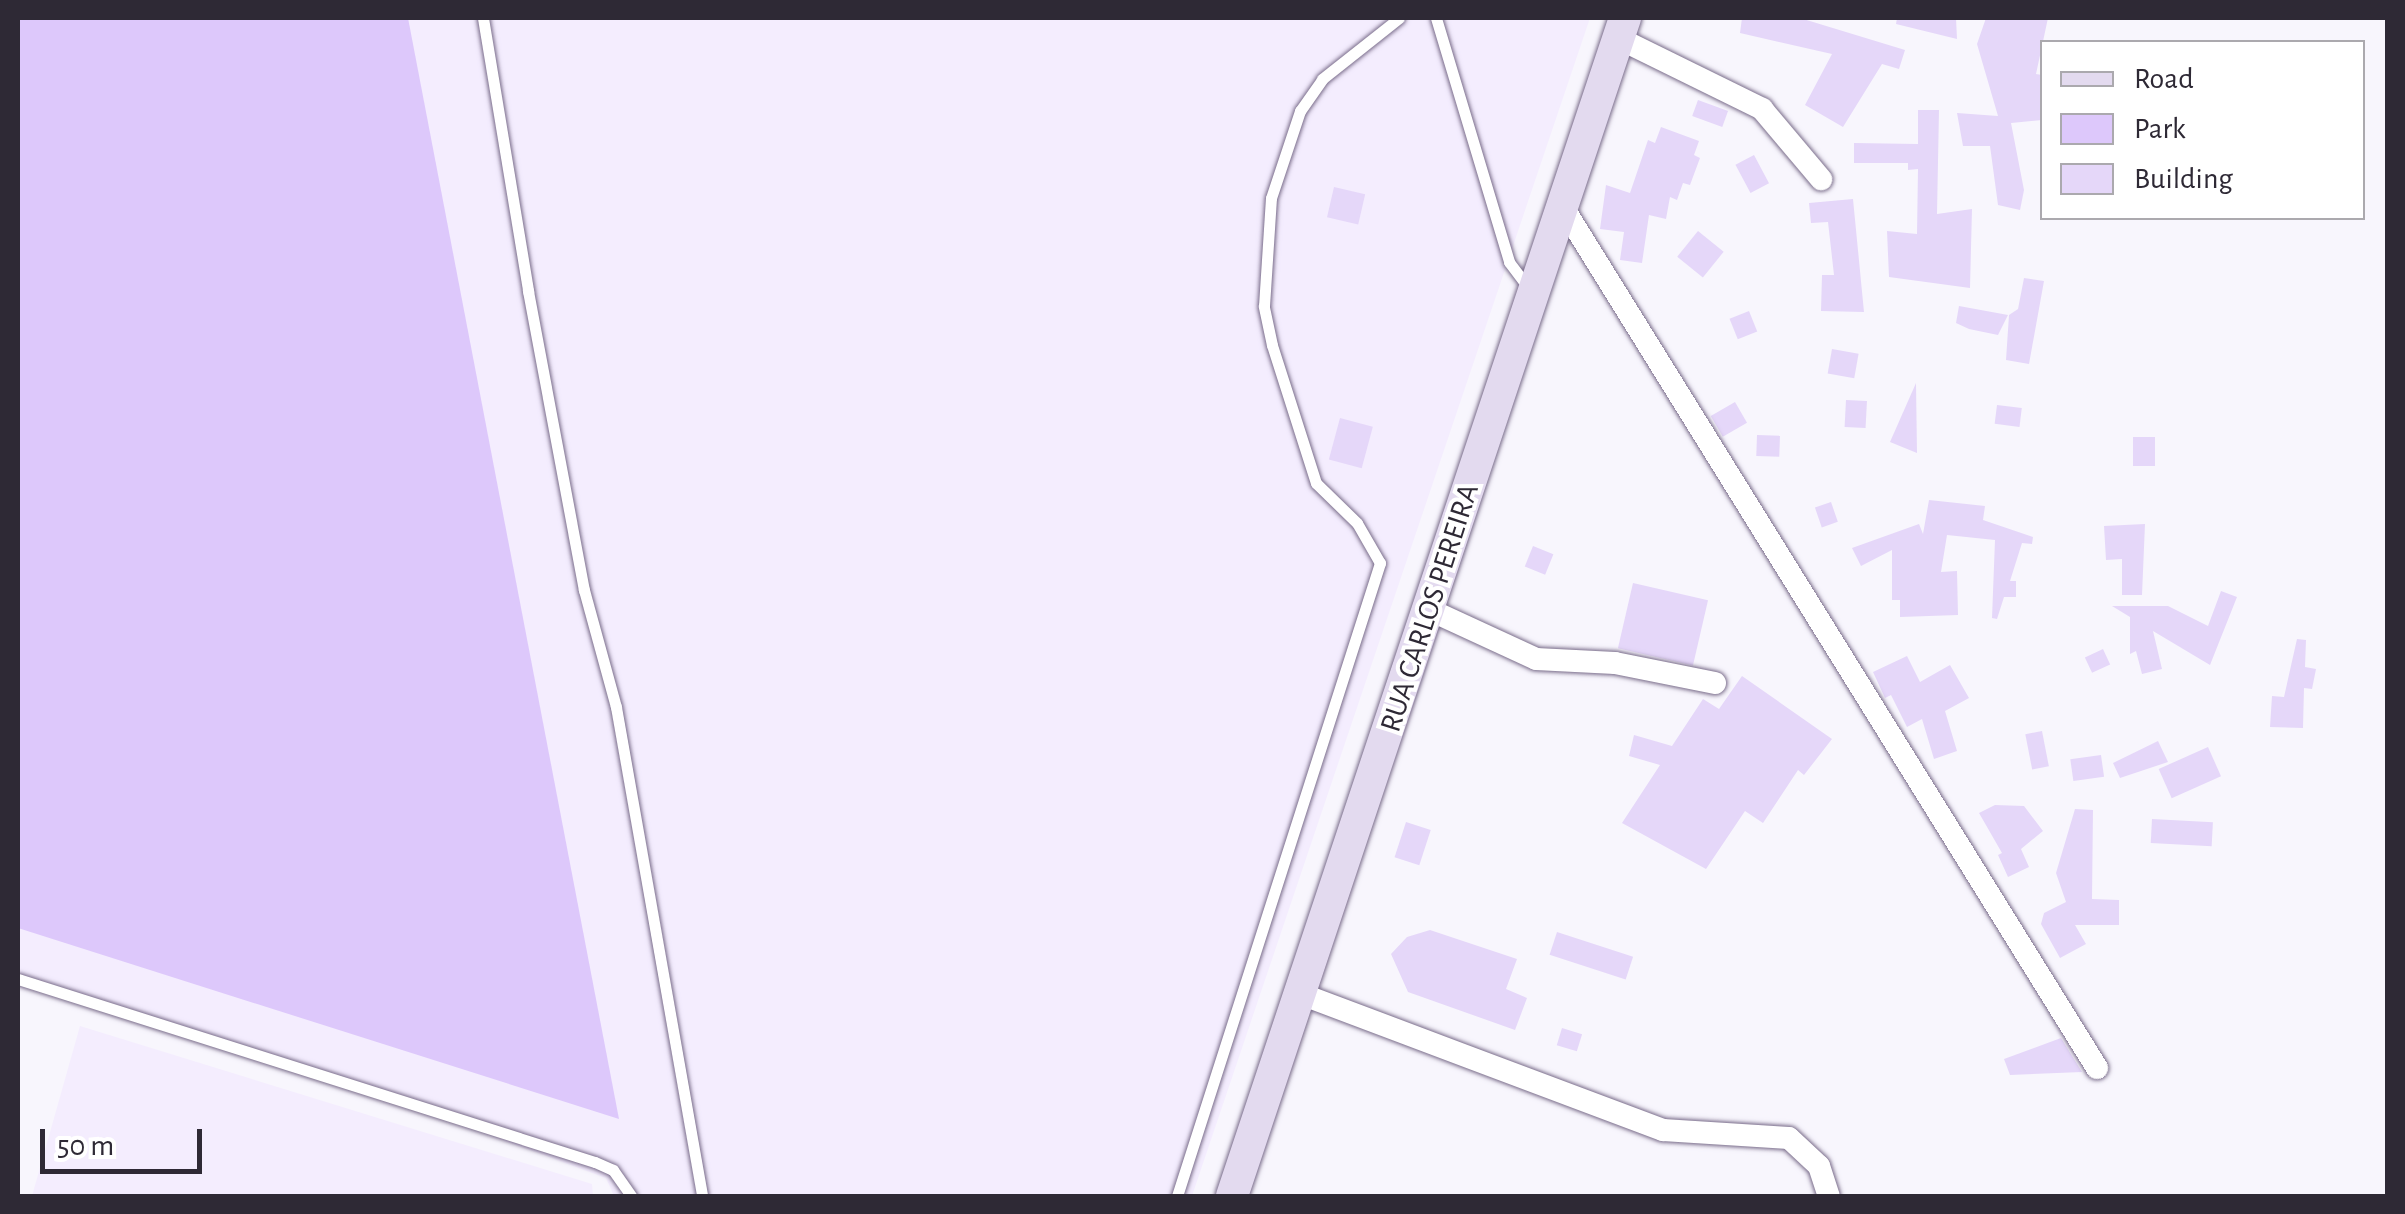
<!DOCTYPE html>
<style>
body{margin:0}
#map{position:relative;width:2405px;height:1214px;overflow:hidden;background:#f8f6fd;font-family:"Alegreya Sans",sans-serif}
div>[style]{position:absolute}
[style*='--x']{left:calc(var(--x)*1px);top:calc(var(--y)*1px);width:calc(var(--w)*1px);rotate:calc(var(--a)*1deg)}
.built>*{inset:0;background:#f4edfe}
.green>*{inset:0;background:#ddc8fb}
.building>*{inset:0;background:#e5d7f9;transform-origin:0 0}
.roads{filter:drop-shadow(0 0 2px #796c8a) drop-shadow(0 0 2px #796c8a)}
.lane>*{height:11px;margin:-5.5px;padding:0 5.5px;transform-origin:5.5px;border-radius:5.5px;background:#fff}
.street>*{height:22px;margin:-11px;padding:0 11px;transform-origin:11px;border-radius:11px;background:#fff}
.secondary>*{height:32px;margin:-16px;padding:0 16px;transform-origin:16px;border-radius:16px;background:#e3daef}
span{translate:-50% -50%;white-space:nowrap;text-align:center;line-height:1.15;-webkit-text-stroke:8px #fff;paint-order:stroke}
.street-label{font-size:30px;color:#2e2935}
.frame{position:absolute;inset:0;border:20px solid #2e2935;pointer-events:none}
.legend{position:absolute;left:2040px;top:40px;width:325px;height:180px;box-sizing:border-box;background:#fff;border:2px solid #aba9ae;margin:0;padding:12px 18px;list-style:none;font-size:30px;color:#2e2935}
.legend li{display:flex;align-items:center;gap:20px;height:50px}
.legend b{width:50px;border:2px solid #aba9ae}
.scale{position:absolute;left:40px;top:1129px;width:162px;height:45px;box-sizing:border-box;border:5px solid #2e2935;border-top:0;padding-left:12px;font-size:30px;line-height:35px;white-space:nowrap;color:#2e2935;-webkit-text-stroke:8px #fff;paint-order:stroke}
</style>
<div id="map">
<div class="built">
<div style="clip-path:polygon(18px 18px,1590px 18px,1192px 1196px,614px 1196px,606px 1178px,478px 1131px,18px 983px)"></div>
<div style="clip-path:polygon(80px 1026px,592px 1184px,593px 1196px,32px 1196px)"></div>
</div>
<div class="green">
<div style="clip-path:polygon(18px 18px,408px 18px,619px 1119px,18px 928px)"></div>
</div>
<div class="building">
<div style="clip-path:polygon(1742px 18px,1800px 18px,1905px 50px,1899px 69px,1882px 64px,1843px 127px,1805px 105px,1832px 54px,1740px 33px)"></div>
<div style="clip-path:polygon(1897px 18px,1956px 18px,1957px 39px,1896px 24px)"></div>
<div style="clip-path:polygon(1986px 18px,2048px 18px,2036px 74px,2042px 75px,2042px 120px,2011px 123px,2024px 190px,2020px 210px,1998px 205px,1990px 146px,1963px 146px,1957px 113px,1998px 116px,1977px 44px)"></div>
<div style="left:1698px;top:100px;width:32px;height:17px;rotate:20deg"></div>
<div style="clip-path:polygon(1918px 110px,1939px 110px,1937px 214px,1972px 209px,1970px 288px,1889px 277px,1887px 231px,1917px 234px,1918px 169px,1908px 170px,1908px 163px,1854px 163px,1854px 143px,1918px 144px)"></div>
<div style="clip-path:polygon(1661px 127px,1699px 141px,1694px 155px,1700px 158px,1690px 185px,1683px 183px,1677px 200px,1670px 197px,1666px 219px,1649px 215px,1642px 263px,1620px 260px,1624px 232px,1600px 229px,1606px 185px,1630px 193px,1648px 140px,1655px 143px)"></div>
<div style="left:1754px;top:155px;width:32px;height:21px;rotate:62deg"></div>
<div style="left:1334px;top:187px;width:32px;height:31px;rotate:13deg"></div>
<div style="clip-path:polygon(1853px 199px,1864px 312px,1821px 311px,1822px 275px,1834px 275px,1828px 222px,1811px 223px,1809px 203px)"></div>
<div style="left:1698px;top:231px;width:33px;height:33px;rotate:39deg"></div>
<div style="clip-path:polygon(2024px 278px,2044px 281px,2029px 364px,2006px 360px,2009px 315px,2018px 309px)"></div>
<div style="clip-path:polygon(1959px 306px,2008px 315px,1998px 335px,1969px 329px,1956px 323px)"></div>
<div style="left:1749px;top:311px;width:22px;height:21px;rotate:68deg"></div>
<div style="left:1832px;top:349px;width:27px;height:25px;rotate:10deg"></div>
<div style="clip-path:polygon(1916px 383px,1917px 453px,1890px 442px)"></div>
<div style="left:1846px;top:400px;width:21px;height:27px;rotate:3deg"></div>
<div style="left:1735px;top:402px;width:24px;height:28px;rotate:60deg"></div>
<div style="left:1997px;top:405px;width:25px;height:19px;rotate:7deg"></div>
<div style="left:1340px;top:418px;width:34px;height:43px;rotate:15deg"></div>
<div style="left:1757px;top:435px;width:23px;height:21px;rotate:2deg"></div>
<div style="left:2133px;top:437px;width:22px;height:29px"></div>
<div style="clip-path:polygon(1929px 500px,1985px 506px,1983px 520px,2033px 537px,2032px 544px,2022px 543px,2010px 581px,2016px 581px,2016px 597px,2004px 597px,1997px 619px,1992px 618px,1995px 540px,1947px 535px,1941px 572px,1957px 571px,1958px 615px,1900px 617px,1900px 600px,1892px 600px,1892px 550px,1861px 566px,1852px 548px,1919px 524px,1923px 534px)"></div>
<div style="left:1831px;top:502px;width:21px;height:17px;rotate:71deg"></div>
<div style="clip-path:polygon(2145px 524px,2142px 595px,2122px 595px,2122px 559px,2106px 560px,2104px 526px)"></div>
<div style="left:1533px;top:546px;width:22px;height:22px;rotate:22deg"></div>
<div style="left:1633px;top:583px;width:77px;height:67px;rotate:13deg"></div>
<div style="clip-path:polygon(2221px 591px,2237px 597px,2210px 665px,2153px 631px,2162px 669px,2142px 674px,2136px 651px,2130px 654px,2130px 617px,2112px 606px,2168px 606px,2208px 626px)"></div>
<div style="clip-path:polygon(2297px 639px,2306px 640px,2305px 667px,2316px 669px,2312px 689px,2304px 688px,2303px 728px,2270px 727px,2272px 696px,2284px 697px)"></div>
<div style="left:2103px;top:649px;width:17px;height:20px;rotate:65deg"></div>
<div style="clip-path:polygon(1907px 656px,1920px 682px,1950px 665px,1969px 698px,1945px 711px,1957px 751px,1934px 759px,1922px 719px,1907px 727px,1891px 695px,1885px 698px,1873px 672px)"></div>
<div style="clip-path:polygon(1742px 676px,1832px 739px,1804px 775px,1798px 770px,1763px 823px,1745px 811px,1706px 869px,1622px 823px,1660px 765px,1629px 756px,1634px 735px,1672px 746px,1703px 699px,1719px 709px)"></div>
<div style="left:2042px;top:731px;width:36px;height:17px;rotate:79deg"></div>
<div style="clip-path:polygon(2158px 741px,2168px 762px,2120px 778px,2113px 763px)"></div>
<div style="left:2208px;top:747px;width:32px;height:54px;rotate:66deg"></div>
<div style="left:2101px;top:755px;width:22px;height:31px;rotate:82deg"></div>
<div style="clip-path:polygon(1995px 805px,2024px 806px,2043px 831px,2021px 849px,2029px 867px,2008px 877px,1998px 855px,2002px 853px,1979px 813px)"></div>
<div style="clip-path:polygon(2075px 809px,2093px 810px,2092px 899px,2119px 900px,2119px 925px,2075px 925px,2086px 944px,2060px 958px,2041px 924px,2044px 913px,2066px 902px,2056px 873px)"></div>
<div style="left:2152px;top:819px;width:61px;height:24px;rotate:3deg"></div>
<div style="left:1406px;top:822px;width:26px;height:37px;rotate:18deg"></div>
<div style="clip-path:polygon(1430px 930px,1517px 959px,1506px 989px,1527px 998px,1515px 1030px,1408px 992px,1391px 954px,1407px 937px)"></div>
<div style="left:1557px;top:932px;width:80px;height:24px;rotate:18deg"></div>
<div style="left:1562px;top:1028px;width:21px;height:18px;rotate:17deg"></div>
<div style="clip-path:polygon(2061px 1038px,2082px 1072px,2010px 1075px,2004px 1059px)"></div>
</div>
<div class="roads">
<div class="lane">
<div style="--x:483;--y:18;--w:277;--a:80.6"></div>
<div style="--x:528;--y:291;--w:304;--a:79.4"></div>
<div style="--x:584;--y:590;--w:121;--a:74.7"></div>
<div style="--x:616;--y:707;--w:497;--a:80"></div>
<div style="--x:1436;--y:18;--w:255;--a:73.3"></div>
<div style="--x:1509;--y:262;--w:31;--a:53"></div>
<div style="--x:18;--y:979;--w:605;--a:17.6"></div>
<div style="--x:595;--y:1162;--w:20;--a:24"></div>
<div style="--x:613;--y:1170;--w:32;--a:55"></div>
<div style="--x:1177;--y:1196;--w:665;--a:-72.22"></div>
<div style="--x:1380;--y:563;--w:46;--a:-119.9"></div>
<div style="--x:1357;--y:523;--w:57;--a:-135.7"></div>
<div style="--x:1316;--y:483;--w:145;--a:-107.7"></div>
<div style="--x:1272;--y:345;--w:40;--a:-102"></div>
<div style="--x:1264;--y:306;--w:108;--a:-86.3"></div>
<div style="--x:1271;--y:198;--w:92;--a:-71.6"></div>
<div style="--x:1300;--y:111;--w:39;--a:-55"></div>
<div style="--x:1322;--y:79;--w:98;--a:-38.4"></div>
</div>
<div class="street">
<div style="--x:1618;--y:38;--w:161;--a:26.2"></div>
<div style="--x:1762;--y:109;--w:92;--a:49.9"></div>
<div style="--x:1564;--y:209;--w:1011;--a:58.18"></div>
<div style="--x:1430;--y:610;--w:117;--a:24.8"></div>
<div style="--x:1536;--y:659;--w:79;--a:2.9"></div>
<div style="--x:1615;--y:663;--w:102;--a:11.3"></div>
<div style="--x:1301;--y:994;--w:387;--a:20.6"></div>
<div style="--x:1663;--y:1130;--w:126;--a:3.6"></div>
<div style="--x:1789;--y:1138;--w:41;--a:43"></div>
<div style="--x:1819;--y:1166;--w:32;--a:72"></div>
</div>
<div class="secondary">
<div style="--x:1232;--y:1196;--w:1242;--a:-71.55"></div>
</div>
</div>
<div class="street-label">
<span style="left:1430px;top:608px;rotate:-72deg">RUA CARLOS PEREIRA</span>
</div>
<div class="frame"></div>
<ul class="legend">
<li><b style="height:12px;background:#e3daef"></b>Road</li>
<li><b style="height:28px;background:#ddc8fb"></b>Park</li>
<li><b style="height:28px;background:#e5d7f9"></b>Building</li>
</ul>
<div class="scale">50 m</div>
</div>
